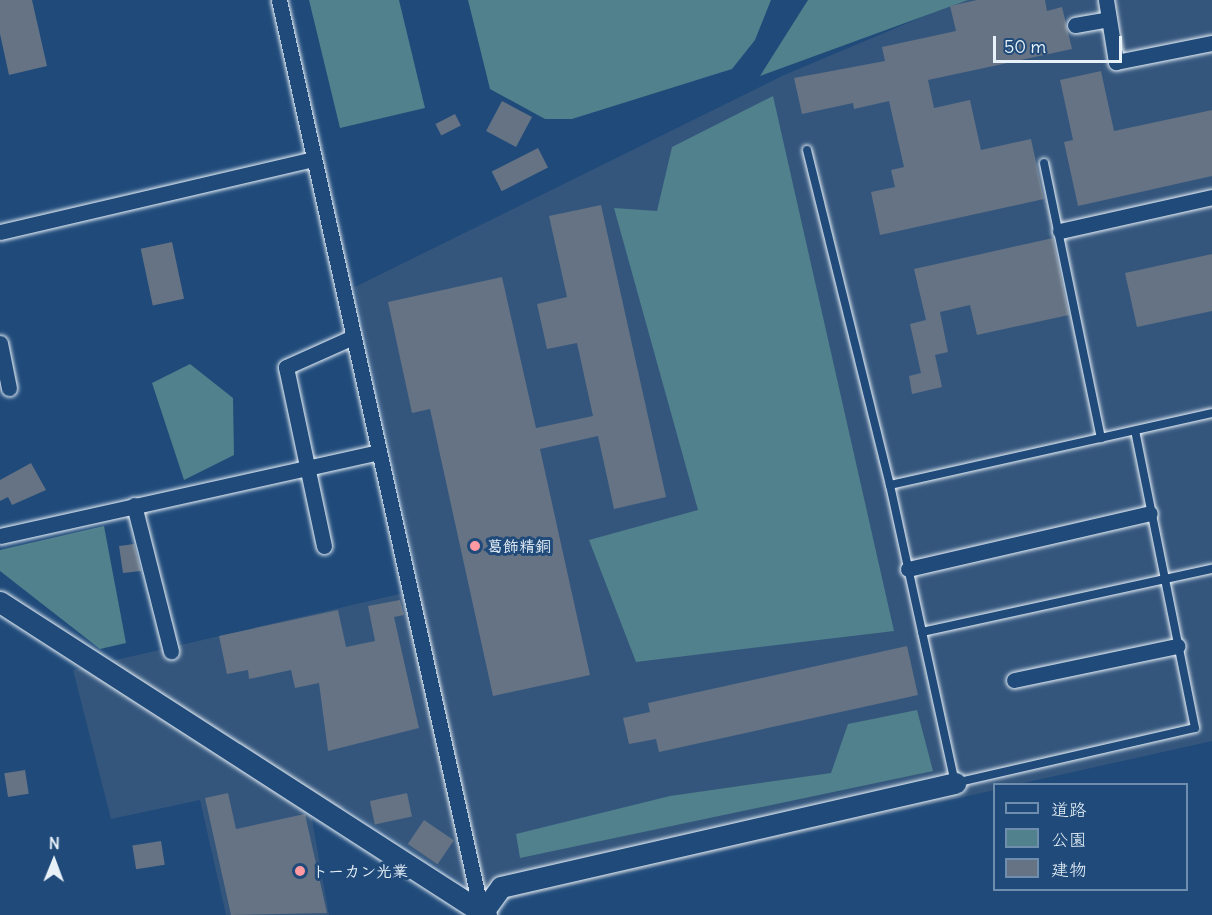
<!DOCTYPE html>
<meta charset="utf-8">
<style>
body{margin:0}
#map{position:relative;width:1212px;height:915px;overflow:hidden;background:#1f4a7a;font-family:Delius,"Klee One",sans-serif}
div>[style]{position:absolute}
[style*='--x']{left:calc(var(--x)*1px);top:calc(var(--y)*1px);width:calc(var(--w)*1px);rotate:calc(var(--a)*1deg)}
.built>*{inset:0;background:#34567d}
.green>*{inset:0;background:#50818c}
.building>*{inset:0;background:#657384;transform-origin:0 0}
.roads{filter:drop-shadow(0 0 2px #e8f1f8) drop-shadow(0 0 2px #e8f1f8)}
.lane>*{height:8px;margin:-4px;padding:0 4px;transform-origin:4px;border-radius:4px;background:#1f4a7a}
.street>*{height:15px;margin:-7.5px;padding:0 7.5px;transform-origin:7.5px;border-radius:7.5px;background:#1f4a7a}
.secondary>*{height:21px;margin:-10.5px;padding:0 10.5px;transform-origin:10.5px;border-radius:10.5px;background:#1f4a7a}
.dots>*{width:16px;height:16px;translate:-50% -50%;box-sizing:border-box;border:3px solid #1f4a7a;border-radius:50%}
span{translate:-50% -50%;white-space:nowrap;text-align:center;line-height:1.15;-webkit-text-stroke:6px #1f4a7a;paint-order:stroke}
.poi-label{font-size:16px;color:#e8f1f8;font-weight:700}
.left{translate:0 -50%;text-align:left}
.legend{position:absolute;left:993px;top:783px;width:195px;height:108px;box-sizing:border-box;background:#1f4a7a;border:2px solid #6f8dac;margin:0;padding:8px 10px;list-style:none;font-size:18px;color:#e8f1f8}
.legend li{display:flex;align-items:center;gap:12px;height:30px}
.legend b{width:30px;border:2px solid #6f8dac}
.north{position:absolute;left:24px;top:831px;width:60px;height:60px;-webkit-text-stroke:4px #1f4a7a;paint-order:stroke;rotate:1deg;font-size:16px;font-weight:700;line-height:24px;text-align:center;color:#e8f1f8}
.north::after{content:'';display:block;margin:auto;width:21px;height:27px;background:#e8f1f8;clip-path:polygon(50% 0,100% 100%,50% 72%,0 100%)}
.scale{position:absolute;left:993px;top:36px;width:129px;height:27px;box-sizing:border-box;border:3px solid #e8f1f8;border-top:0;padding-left:8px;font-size:18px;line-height:21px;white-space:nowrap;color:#e8f1f8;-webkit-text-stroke:4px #1f4a7a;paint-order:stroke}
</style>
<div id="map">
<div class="built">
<div style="clip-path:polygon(962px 0,1212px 0,1212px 741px,1019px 784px,994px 784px,994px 790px,495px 903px,345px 807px,311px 814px,329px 915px,226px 915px,200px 800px,111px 819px,73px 670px,421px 589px,355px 287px,782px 76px)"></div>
</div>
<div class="green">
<div style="clip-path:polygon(309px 0,399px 0,425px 108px,340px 128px)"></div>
<div style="clip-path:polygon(468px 0,771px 0,755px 40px,732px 69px,572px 119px,545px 119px,490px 89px)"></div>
<div style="clip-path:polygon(808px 0,968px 0,760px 76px)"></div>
<div style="clip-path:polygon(773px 96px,894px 631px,636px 662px,589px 540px,698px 510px,614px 208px,657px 211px,672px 147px)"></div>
<div style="clip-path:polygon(190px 364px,233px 398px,234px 455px,184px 480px,152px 383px)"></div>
<div style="clip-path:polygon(104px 526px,126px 643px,100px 649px,0 571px,0 550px)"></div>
<div style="clip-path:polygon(917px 710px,933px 771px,520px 858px,516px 834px,670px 796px,831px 773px,848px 724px)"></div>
</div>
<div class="building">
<div style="clip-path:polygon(0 0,32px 0,47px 66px,9px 75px,0 34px)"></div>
<div style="clip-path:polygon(977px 0,1045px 0,1047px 11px,1062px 7px,1072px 49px,928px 80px,934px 108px,970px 100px,981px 150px,1031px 139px,1044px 199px,880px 235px,871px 192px,895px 187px,891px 170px,904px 167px,889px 101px,854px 109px,853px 103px,802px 114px,794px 78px,885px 61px,882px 47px,956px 31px,950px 6px)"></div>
<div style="clip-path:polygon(1101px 71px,1114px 131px,1212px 110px,1212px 176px,1078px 206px,1064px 142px,1073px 140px,1060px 80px)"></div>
<div style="left:502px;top:101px;width:34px;height:34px;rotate:28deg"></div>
<div style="left:455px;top:114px;width:13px;height:22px;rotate:63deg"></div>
<div style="left:538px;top:148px;width:22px;height:52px;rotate:63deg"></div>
<div style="clip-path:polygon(601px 205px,666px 497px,614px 509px,598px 436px,540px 449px,590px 675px,493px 696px,430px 409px,412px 413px,388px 302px,502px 277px,536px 428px,593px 416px,577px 343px,547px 349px,537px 304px,567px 297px,549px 216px)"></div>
<div style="clip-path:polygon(1053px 238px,1069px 315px,977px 335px,970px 305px,940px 312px,948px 352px,935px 355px,942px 387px,912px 394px,909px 376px,921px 373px,910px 324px,926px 320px,914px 269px)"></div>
<div style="left:172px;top:242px;width:58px;height:32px;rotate:78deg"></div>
<div style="clip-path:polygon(1212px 254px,1212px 311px,1137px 327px,1125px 273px)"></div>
<div style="clip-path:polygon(31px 463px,46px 490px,12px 505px,8px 497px,0 501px,0 480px)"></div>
<div style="clip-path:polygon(134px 544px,141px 571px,123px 573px,119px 546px)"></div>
<div style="clip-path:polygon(400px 600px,404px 615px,394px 617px,419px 728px,328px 751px,319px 683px,295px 688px,291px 670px,249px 679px,248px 670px,227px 674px,219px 636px,338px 610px,346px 647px,375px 641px,368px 606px)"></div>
<div style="clip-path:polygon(907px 646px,918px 695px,659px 752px,656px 739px,629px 744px,623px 718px,650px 712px,648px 703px)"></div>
<div style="left:25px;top:770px;width:24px;height:21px;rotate:81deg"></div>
<div style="clip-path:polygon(228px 793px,236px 829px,305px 814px,327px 913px,231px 915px,205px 798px)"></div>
<div style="left:407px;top:793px;width:24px;height:38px;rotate:78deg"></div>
<div style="left:424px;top:820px;width:36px;height:29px;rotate:34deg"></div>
<div style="left:161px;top:841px;width:24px;height:29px;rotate:81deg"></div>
</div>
<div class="roads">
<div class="lane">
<div style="--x:807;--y:150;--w:345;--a:76.1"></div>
<div style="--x:890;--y:485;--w:305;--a:77.7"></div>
<div style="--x:955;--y:783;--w:246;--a:-12.9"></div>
<div style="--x:1195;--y:728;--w:303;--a:-101.4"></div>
<div style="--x:1044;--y:163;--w:281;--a:78.3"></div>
<div style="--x:890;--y:485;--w:330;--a:-12.6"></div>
<div style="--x:922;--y:632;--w:297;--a:-12.3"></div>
</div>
<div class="street">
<div style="--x:279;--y:0;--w:937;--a:77.49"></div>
<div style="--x:1106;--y:0;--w:63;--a:80.8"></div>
<div style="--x:1116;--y:62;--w:98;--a:-11.2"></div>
<div style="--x:1075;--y:25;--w:34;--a:-10"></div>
<div style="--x:1060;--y:231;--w:156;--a:-12.6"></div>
<div style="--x:0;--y:232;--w:322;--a:-13.1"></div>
<div style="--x:0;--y:343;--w:46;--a:78.7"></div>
<div style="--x:134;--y:505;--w:151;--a:75.8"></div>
<div style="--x:0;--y:536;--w:387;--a:-12.5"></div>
<div style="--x:324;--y:546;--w:183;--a:-102"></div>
<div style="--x:286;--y:367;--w:73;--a:-24.1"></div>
<div style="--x:908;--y:569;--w:248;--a:-13"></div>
<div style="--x:1014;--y:680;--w:167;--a:-11.8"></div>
</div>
<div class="secondary">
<div style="--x:0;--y:602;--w:578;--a:32.78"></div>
<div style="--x:482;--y:913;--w:32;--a:-54"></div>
<div style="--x:501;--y:887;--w:466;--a:-12.9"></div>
</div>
</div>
<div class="dots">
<div style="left:475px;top:546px;background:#ff9aa2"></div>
<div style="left:300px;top:871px;background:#ff9aa2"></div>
</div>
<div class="poi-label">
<span class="left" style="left:487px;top:546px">葛飾精銅</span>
<span class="left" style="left:312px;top:871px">トーカン光業</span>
</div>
<ul class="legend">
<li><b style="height:8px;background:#1f4a7a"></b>道路</li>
<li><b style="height:16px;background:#50818c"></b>公園</li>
<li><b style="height:16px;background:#657384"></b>建物</li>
</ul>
<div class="north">N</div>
<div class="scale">50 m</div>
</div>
